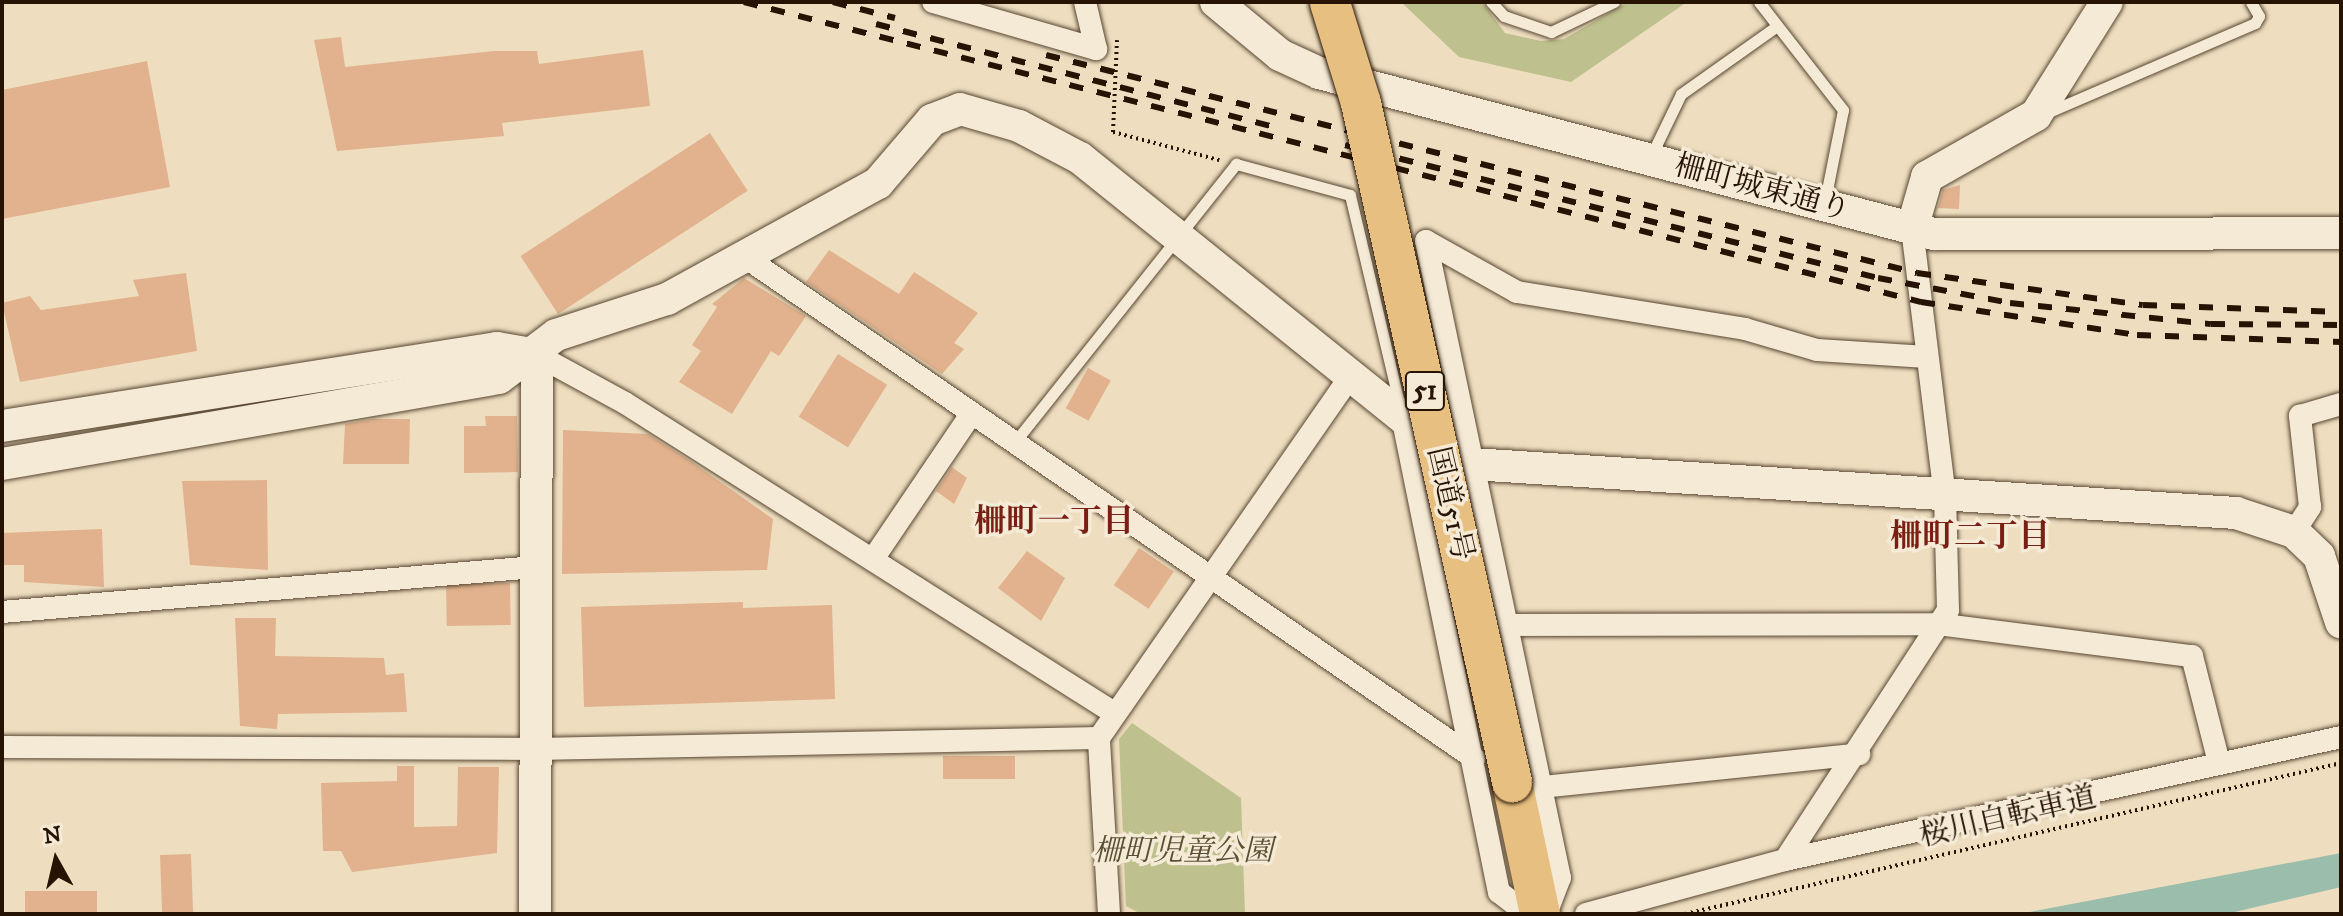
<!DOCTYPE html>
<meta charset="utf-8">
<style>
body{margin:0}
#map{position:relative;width:2343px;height:916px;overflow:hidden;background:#eedebf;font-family:"IM FELL DW Pica","Noto Serif JP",serif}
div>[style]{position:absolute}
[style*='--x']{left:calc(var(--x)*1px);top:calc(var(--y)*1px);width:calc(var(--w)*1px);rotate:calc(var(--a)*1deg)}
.green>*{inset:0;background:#bec08e}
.water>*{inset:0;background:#9abdac}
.building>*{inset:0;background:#e1b28d;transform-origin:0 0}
.path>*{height:4px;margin-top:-2px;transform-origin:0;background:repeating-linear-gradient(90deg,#261303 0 2px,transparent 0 6px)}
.roads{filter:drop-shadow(0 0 2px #584632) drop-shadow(0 0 2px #584632)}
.lane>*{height:11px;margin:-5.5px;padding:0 5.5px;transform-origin:5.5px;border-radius:5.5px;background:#f4ead5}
.street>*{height:22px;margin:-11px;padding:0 11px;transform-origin:11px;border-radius:11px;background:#f4ead5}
.secondary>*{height:32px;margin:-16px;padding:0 16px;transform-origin:16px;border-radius:16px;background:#f4ead5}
.highway>*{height:40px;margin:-20px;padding:0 20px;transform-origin:20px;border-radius:20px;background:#e7bf80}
.rail>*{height:6px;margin-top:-3px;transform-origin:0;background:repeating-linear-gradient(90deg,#261303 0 14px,transparent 0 28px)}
.path-bridge>*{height:4px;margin-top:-2px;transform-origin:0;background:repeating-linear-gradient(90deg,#261303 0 2px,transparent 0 6px)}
.bridges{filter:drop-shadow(0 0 2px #261303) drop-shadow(0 0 2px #261303)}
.highway-bridge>*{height:40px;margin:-20px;padding:0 20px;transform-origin:20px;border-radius:20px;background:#e7bf80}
span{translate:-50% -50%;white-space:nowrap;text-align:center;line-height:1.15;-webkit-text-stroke:7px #f4ead5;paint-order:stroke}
.shield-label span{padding:2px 6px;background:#f4ead5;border:2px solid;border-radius:6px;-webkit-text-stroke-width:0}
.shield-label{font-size:28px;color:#261303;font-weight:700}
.street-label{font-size:30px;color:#261303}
.park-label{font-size:30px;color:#5b5034;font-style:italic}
.neighbourhood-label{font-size:32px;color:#7a1f14;font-weight:700}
.frame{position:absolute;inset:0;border:4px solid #261303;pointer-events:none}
.north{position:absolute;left:16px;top:820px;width:80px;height:80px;-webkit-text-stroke:6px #f4ead5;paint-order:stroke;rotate:352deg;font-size:22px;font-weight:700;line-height:32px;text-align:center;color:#261303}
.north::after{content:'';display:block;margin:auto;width:28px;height:36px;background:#261303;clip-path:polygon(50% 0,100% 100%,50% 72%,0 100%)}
</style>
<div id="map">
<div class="green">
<div style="clip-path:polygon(1401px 2px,1482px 2px,1505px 33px,1541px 41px,1564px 39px,1628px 2px,1687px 2px,1571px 82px,1459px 57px)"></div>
<div style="clip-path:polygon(1132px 723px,1241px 798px,1245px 914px,1141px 914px,1126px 906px,1119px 739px)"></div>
</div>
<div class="water">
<div style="clip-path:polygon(2341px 853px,2341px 887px,2226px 914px,2019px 914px)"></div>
</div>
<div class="building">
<div style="clip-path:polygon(341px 37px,345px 67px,494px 51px,537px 51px,539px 64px,643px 50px,650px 106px,502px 123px,504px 136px,337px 151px,314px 40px)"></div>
<div style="clip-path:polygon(147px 61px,170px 187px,2px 219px,2px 90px)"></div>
<div style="left:710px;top:133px;width:69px;height:226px;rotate:57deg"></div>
<div style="clip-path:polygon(1960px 185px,1959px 209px,1938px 208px,1943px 190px)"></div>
<div style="clip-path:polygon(829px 250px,899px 294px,914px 272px,978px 313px,954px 343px,964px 349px,942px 374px,806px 282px)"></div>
<div style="clip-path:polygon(186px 273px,197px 351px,20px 382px,2px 303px,30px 296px,41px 310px,139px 296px,133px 280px)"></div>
<div style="clip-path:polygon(744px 278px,806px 316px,779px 356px,771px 351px,732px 414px,679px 382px,701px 351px,692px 345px,717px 307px,712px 304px)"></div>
<div style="left:838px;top:354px;width:58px;height:74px;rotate:32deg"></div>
<div style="left:1088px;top:368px;width:26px;height:46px;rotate:29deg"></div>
<div style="clip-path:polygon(485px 416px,517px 416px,518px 472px,464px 473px,464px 426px,486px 426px)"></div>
<div style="clip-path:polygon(373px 419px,410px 419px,409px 464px,343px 464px,345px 424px)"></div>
<div style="clip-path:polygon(563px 430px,648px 434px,692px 462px,773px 519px,767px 570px,562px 574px)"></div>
<div style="clip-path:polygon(952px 467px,967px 478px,954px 504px,936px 491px)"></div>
<div style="clip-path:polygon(267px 480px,268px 570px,190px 565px,182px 481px)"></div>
<div style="clip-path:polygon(102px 529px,104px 587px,24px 582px,24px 565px,2px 565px,2px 533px)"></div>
<div style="left:1139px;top:548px;width:42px;height:45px;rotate:34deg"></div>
<div style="clip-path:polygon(1027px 551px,1065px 578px,1041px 621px,998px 588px)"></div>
<div style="left:510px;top:583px;width:42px;height:64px;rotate:89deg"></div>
<div style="clip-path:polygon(743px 602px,743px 608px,832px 605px,835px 699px,584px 707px,581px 607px)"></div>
<div style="clip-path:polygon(235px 618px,276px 618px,275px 656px,384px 658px,386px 675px,404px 673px,407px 712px,278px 714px,277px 729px,240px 726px)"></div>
<div style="left:943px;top:756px;width:72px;height:23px"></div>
<div style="clip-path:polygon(397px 766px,414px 766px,414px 827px,457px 826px,458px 767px,499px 767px,497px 853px,352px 872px,341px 851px,323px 851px,321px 783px,397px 781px)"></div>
<div style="left:191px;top:854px;width:60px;height:31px;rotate:88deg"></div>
<div style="left:97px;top:891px;width:23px;height:72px;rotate:90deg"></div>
</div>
<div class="path">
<div style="--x:1113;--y:132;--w:110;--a:14.8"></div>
<div style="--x:1685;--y:914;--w:673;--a:-12.96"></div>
</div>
<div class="roads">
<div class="lane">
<div style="--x:1491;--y:2;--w:19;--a:47"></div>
<div style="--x:1504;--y:16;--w:50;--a:18.8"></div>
<div style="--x:1551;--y:32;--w:70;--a:-25.5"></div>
<div style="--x:1759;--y:2;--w:137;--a:52.1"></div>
<div style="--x:1843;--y:110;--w:97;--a:101.3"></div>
<div style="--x:2044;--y:114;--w:230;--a:-23.3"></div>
<div style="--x:2255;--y:23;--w:8;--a:-60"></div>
<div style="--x:2259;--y:16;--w:16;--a:-120"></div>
<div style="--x:1650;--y:158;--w:71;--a:-64.2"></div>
<div style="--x:1681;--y:94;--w:118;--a:-35.3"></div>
<div style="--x:1014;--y:443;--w:357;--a:-51.5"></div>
<div style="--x:1236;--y:164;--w:118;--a:15.2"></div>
<div style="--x:1350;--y:195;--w:217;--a:76.7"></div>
</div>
<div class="street">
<div style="--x:933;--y:2;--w:170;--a:16.1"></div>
<div style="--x:1096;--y:49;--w:48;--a:-103.2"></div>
<div style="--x:745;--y:257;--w:885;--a:34.5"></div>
<div style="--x:537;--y:355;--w:100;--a:28.6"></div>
<div style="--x:625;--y:403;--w:579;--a:32.37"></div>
<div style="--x:1402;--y:416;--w:486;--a:78.5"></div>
<div style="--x:1499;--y:892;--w:36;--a:38"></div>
<div style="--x:2294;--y:532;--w:30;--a:-57"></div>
<div style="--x:2310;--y:507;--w:92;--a:-96.3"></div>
<div style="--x:2300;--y:416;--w:43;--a:-16.3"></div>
<div style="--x:873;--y:559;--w:175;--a:-55.9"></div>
<div style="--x:2;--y:612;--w:536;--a:-4.82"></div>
<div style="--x:1506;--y:625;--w:431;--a:-0.1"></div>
<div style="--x:1937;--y:624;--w:257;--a:7.2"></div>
<div style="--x:2192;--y:656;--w:110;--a:75.8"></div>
<div style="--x:2;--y:747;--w:533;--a:0.21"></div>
<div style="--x:535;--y:749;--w:564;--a:-1.12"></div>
<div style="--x:1542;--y:787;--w:319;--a:-5.9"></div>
<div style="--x:1785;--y:860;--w:298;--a:-56.9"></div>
<div style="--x:1948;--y:610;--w:113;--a:-91.5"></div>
<div style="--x:1945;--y:497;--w:270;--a:-97"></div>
<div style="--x:1109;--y:914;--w:176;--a:-93.3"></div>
<div style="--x:1099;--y:738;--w:441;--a:-55.2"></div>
<div style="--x:1546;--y:914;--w:39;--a:-69"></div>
<div style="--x:1560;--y:878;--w:651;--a:-101.88"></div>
<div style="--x:1426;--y:241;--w:104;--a:29.3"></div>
<div style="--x:1517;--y:292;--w:231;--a:9.2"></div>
<div style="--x:1745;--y:329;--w:75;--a:16.3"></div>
<div style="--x:1817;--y:350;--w:110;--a:3.6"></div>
<div style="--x:1586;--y:914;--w:206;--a:-15.2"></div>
<div style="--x:1785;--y:860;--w:569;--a:-12.47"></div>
</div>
<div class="secondary">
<div style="--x:1216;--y:2;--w:83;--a:39.6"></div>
<div style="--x:1280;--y:55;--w:43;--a:24.8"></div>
<div style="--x:1319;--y:73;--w:636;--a:14.67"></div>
<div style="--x:1934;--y:234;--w:407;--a:-0.1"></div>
<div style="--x:1912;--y:229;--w:54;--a:-73.9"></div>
<div style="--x:1927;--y:177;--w:125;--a:-29.6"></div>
<div style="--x:2036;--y:115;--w:133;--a:-57.9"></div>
<div style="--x:2;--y:426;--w:501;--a:-8.95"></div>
<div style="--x:497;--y:348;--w:41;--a:9.9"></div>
<div style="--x:2;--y:464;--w:504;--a:-9.82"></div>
<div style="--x:499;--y:378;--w:71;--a:-37"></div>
<div style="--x:556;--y:335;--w:117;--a:-18"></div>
<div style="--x:667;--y:299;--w:241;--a:-28.8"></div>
<div style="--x:878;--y:183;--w:83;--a:-49.4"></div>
<div style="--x:932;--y:120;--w:30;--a:-21"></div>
<div style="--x:960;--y:109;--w:61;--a:16.1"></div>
<div style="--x:1019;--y:126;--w:69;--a:27.7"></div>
<div style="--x:1080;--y:158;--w:444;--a:38.8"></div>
<div style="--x:1426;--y:436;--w:54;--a:31.3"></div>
<div style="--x:1472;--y:464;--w:766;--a:3.67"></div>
<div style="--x:2236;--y:513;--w:61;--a:18.1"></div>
<div style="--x:2294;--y:532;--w:35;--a:44"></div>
<div style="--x:2319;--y:556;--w:70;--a:71.6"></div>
<div style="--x:535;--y:914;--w:559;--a:-89.8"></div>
</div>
<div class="highway">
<div style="--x:1512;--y:782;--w:135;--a:78"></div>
</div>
</div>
<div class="rail">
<div style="--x:744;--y:2;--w:1215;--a:14.3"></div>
<div style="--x:1921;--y:302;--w:219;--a:8.7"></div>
<div style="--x:2137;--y:335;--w:204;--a:2"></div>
<div style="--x:833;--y:2;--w:64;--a:14.5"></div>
<div style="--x:876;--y:24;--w:412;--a:14.5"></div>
<div style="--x:1046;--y:55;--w:898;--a:14.05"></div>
<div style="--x:1917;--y:273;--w:228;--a:8.1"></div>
<div style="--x:2143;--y:305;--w:198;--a:2"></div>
<div style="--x:1345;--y:145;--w:549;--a:14.01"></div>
<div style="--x:1878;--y:278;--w:134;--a:10.7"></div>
<div style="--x:2010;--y:303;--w:202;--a:6"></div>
<div style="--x:2211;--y:324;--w:130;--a:0.4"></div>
</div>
<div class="path-bridge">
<div style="--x:1113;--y:132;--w:92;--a:-87.5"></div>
</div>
<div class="bridges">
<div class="highway-bridge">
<div style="--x:1330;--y:3;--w:105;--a:72.8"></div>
<div style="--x:1361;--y:103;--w:696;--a:77.46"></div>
</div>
</div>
<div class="shield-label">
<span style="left:1425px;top:391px">51</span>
</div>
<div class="street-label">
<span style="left:1762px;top:189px;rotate:15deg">柵町城東通り</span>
<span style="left:1449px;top:504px;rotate:77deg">国道51号</span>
<span style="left:2008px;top:818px;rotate:-13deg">桜川自転車道</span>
</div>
<div class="park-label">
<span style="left:1183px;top:852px">柵町児童公園</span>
</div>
<div class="neighbourhood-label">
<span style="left:1054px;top:522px">柵町一丁目</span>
<span style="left:1970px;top:537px">柵町二丁目</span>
</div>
<div class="frame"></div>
<div class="north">N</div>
</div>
